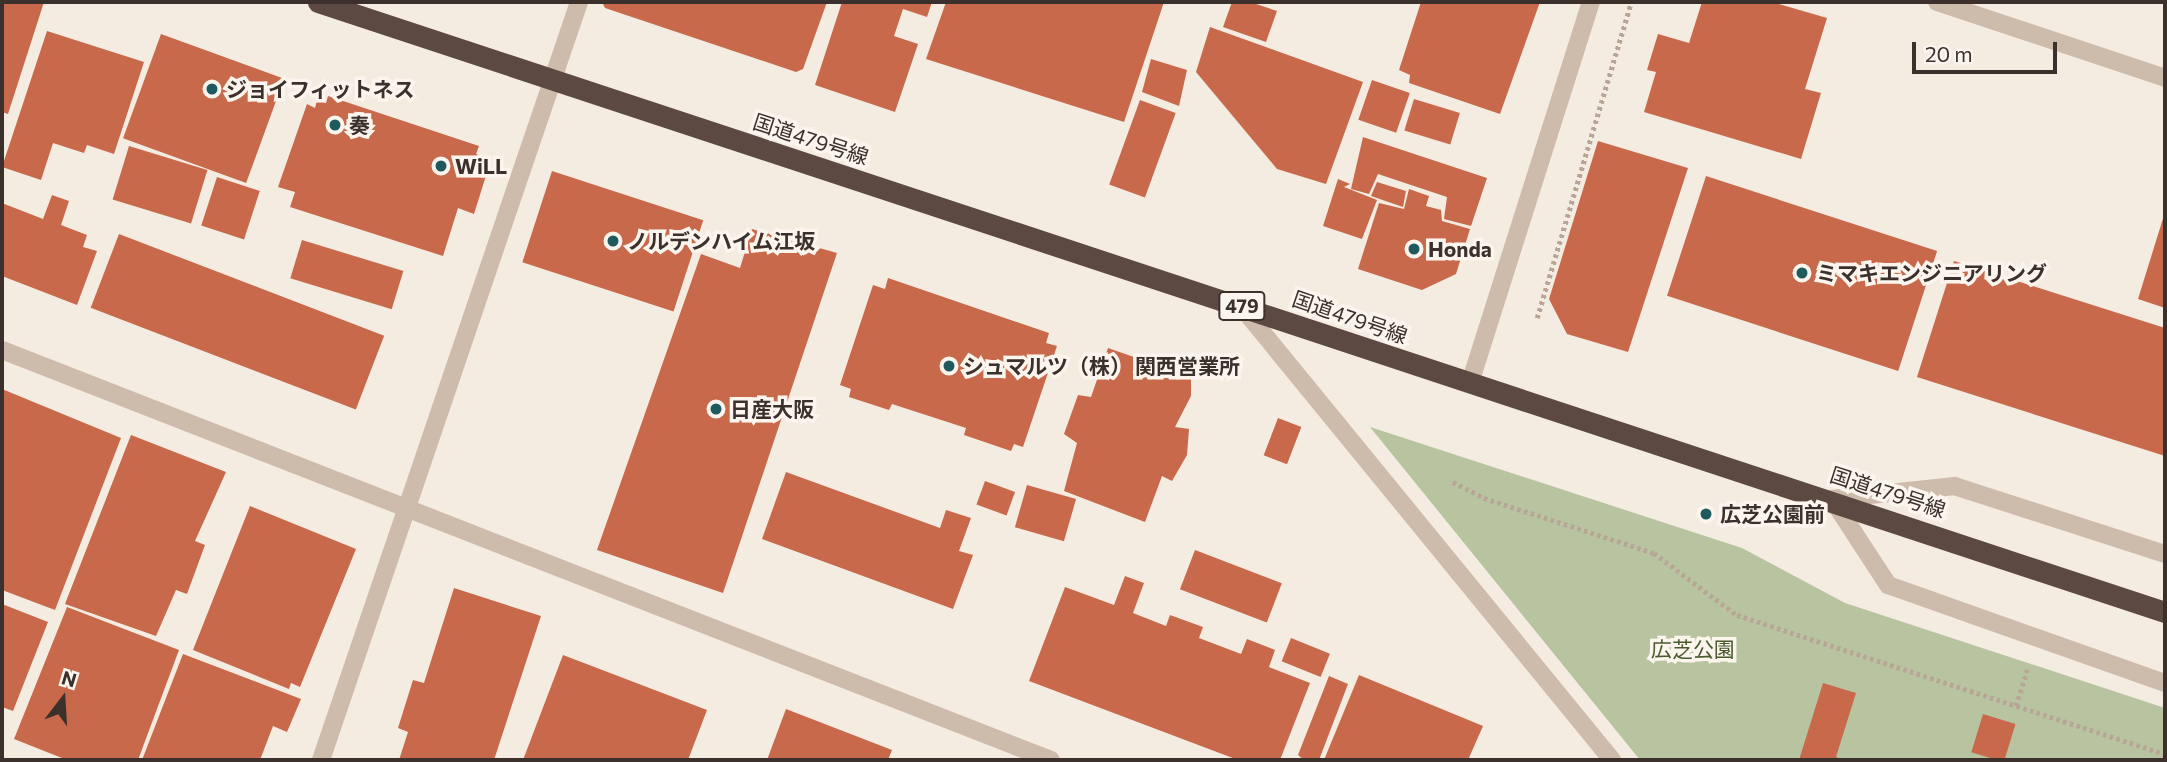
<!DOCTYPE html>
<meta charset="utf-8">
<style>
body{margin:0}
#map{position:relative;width:2167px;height:762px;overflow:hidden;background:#f4ebe1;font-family:Commissioner,"Noto Sans JP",sans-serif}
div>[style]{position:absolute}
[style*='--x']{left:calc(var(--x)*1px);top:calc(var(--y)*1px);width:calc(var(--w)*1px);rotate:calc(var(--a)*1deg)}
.green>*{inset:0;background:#b8c4a0}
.building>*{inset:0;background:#c8694b;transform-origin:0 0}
.path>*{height:4.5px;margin-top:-2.25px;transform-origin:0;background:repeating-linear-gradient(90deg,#b9a596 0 3.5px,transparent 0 7px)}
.minor>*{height:18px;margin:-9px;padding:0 9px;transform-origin:9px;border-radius:9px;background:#cdbbac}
.highway>*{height:21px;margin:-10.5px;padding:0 10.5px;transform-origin:10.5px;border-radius:10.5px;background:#5c4a42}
.dots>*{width:19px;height:19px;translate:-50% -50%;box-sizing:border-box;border:4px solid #fbf5ee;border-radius:50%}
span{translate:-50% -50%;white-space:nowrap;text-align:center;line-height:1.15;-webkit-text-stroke:7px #fbf5ee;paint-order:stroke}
.shield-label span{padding:2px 5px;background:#fbf5ee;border:2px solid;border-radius:5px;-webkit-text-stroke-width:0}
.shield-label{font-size:19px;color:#3b302b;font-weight:700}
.poi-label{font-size:21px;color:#3b302b;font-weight:700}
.left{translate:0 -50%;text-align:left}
.street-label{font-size:21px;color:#3b302b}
.park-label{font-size:21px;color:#4a5a2e}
.frame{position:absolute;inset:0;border:4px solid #3b302b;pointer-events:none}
.north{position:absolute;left:28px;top:664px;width:70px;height:70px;-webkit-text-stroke:5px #fbf5ee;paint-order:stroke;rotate:17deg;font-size:19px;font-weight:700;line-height:28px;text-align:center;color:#3b302b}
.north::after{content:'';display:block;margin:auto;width:24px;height:32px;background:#3b302b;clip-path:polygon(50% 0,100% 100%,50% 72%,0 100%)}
.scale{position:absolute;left:1912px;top:42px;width:145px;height:32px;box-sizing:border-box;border:4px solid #3b302b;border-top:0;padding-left:9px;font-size:21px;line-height:24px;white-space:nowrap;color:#3b302b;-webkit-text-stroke:5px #fbf5ee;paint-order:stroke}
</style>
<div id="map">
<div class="green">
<div style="clip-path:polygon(1370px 427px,1742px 548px,1845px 603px,2165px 708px,2165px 760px,1640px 760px)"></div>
</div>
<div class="building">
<div style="clip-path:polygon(2px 2px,44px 2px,8px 114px,2px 112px)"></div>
<div style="clip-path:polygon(602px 2px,827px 2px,803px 69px,796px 72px,605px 8px)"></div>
<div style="clip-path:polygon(842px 2px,932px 2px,927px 17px,903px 9px,894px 36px,918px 44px,895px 112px,815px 85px)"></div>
<div style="clip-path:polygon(946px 2px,1164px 2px,1124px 122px,926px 59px)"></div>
<div style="clip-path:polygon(1232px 2px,1250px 2px,1277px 11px,1266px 42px,1223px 27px)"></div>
<div style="clip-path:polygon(1421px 2px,1540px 2px,1500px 114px,1409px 83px,1410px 75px,1399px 70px)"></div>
<div style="clip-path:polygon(1702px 2px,1772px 2px,1827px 18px,1805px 89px,1821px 93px,1801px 159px,1644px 112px,1656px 72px,1647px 70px,1658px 34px,1689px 43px)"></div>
<div style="clip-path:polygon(1210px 27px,1363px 82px,1326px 184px,1277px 169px,1196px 72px)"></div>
<div style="clip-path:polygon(47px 31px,144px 62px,114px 154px,87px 145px,84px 153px,53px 143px,41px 180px,2px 167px)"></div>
<div style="left:161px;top:34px;width:131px;height:111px;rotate:20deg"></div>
<div style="clip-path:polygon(1151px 59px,1187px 70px,1179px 106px,1142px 92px)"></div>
<div style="left:1372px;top:80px;width:40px;height:42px;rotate:19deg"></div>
<div style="clip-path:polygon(328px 96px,479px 146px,476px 154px,485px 157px,482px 164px,489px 166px,474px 214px,458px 208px,443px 256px,290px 207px,295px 192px,278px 187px,307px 104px,315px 108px,317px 100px,326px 103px)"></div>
<div style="left:1414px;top:99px;width:48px;height:33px;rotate:17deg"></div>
<div style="left:1140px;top:100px;width:38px;height:90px;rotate:20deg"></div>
<div style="clip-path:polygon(1363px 137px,1487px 178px,1471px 226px,1444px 219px,1447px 197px,1378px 174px,1369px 194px,1351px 189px)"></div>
<div style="clip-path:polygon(1598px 141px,1688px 168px,1628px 352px,1567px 334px,1549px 299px)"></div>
<div style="left:129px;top:146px;width:82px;height:56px;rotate:17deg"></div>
<div style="left:552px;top:171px;width:159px;height:96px;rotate:18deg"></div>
<div style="left:1706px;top:176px;width:243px;height:126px;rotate:18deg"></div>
<div style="left:217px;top:177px;width:45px;height:51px;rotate:18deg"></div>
<div style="clip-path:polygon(1338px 179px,1350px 184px,1344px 187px,1377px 200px,1362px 239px,1323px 226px)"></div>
<div style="clip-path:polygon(1377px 182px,1406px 191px,1403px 207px,1371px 196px)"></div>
<div style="clip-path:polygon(1409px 189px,1429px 196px,1426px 206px,1441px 210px,1442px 221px,1470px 229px,1456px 274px,1422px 290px,1358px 269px,1379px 203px,1404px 209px)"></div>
<div style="clip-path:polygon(52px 195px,69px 201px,61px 225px,87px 235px,83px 247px,97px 251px,77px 305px,2px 276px,2px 203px,43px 219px)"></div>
<div style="clip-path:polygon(2165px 212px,2165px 308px,2138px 299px)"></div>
<div style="clip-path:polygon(752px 229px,837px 253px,723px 593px,597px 550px,701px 254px,740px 268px)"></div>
<div style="left:119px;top:234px;width:284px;height:79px;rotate:21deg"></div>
<div style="left:302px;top:240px;width:106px;height:40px;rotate:17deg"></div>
<div style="clip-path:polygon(1954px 261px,2165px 328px,2165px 456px,1917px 377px)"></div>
<div style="clip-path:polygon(888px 278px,1049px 333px,1046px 343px,1057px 346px,1023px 447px,1014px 444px,1011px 451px,964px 435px,966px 428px,892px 404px,889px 410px,849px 397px,851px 389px,840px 385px,873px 285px,885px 289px)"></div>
<div style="clip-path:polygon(1108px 348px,1191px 377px,1191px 396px,1175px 427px,1189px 429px,1187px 455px,1172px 481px,1162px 476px,1145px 522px,1064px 491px,1077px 443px,1064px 434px,1078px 395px,1091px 397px)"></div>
<div style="clip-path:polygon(2px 389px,121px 438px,55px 610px,2px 590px)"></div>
<div style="left:1278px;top:418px;width:25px;height:40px;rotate:21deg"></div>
<div style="clip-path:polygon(131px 435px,226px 472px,195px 541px,205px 545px,187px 594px,176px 590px,156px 636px,65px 604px)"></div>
<div style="clip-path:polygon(786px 472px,940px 528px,946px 510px,971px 518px,959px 551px,973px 555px,953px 609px,762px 539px)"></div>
<div style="left:985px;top:481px;width:32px;height:25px;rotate:20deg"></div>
<div style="left:1027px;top:485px;width:51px;height:44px;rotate:16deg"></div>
<div style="clip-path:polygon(250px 506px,356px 549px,300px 687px,291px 683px,289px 689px,193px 650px)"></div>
<div style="left:1195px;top:550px;width:93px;height:42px;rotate:21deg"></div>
<div style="clip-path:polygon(1125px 576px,1144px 583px,1133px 613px,1166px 626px,1170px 615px,1203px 627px,1199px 638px,1241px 654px,1247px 639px,1275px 650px,1269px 667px,1310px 683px,1280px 760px,1238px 760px,1029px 681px,1065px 587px,1114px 605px)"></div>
<div style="clip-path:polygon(454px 588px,541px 616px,494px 760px,399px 760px,408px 732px,398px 728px,413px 680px,424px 683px)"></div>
<div style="clip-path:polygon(2px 604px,48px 622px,13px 711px,2px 707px)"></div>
<div style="clip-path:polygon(67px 607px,179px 650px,138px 760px,67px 760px,14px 739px)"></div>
<div style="left:1291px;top:638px;width:42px;height:25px;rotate:22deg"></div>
<div style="clip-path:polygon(183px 654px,301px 699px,287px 732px,273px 726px,260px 760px,142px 760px)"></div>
<div style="clip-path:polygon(563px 655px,707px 710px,688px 760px,523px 760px)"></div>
<div style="clip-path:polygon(1359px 675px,1483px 726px,1468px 760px,1324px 760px)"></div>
<div style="clip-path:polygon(1329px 676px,1348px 684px,1319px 760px,1304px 760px,1298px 755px)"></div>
<div style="clip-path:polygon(1823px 683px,1856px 693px,1836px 757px,1844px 760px,1799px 760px)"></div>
<div style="clip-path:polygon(786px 709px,892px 750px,888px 760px,767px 760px)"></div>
<div style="left:1983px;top:714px;width:34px;height:40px;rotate:17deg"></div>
</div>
<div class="path">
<div style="--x:1537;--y:318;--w:330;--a:-73.4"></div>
<div style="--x:1453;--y:482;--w:35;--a:27"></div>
<div style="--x:1484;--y:498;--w:179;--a:17.9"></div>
<div style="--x:1654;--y:553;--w:104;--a:36.8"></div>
<div style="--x:1737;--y:615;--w:450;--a:18"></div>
<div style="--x:2016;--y:706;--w:38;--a:-73"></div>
</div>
<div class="minor">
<div style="--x:1937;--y:2;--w:240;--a:18.4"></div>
<div style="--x:1240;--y:305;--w:588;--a:50.73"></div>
<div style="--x:2;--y:350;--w:1126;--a:21.35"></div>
<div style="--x:1470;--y:383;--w:400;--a:-72.4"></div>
<div style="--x:2165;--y:554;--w:221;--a:-162.1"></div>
<div style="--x:1955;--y:486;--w:124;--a:174"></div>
<div style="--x:1832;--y:499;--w:103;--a:56.9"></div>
<div style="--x:1888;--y:585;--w:294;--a:19.5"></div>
<div style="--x:321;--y:760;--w:801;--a:-71.2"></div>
</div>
<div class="highway">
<div style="--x:318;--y:2;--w:1945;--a:18.28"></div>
</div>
<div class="dots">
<div style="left:212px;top:89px;background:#1f5a5e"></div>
<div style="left:335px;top:125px;background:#1f5a5e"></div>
<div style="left:441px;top:166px;background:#1f5a5e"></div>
<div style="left:613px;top:241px;background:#1f5a5e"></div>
<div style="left:1414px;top:249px;background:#1f5a5e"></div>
<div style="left:1802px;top:273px;background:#1f5a5e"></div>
<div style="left:949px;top:366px;background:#1f5a5e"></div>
<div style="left:716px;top:409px;background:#1f5a5e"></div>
<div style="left:1706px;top:514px;background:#1f5a5e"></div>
</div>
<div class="shield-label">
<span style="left:1242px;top:306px">479</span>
</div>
<div class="poi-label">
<span class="left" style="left:226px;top:89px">ジョイフィットネス</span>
<span class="left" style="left:349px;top:125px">奏</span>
<span class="left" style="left:455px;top:166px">WiLL</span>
<span class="left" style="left:627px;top:241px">ノルデンハイム江坂</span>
<span class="left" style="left:1428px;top:249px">Honda</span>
<span class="left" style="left:1816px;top:273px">ミマキエンジニアリング</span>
<span class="left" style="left:963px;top:366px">シュマルツ（株） 関西営業所</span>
<span class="left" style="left:730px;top:409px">日産大阪</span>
<span class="left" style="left:1720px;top:514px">広芝公園前</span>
</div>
<div class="street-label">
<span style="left:811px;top:139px;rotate:18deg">国道479号線</span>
<span style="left:1350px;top:317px;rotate:19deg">国道479号線</span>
<span style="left:1888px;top:492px;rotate:18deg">国道479号線</span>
</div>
<div class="park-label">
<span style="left:1693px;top:649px">広芝公園</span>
</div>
<div class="frame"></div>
<div class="north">N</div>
<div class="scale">20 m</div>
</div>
